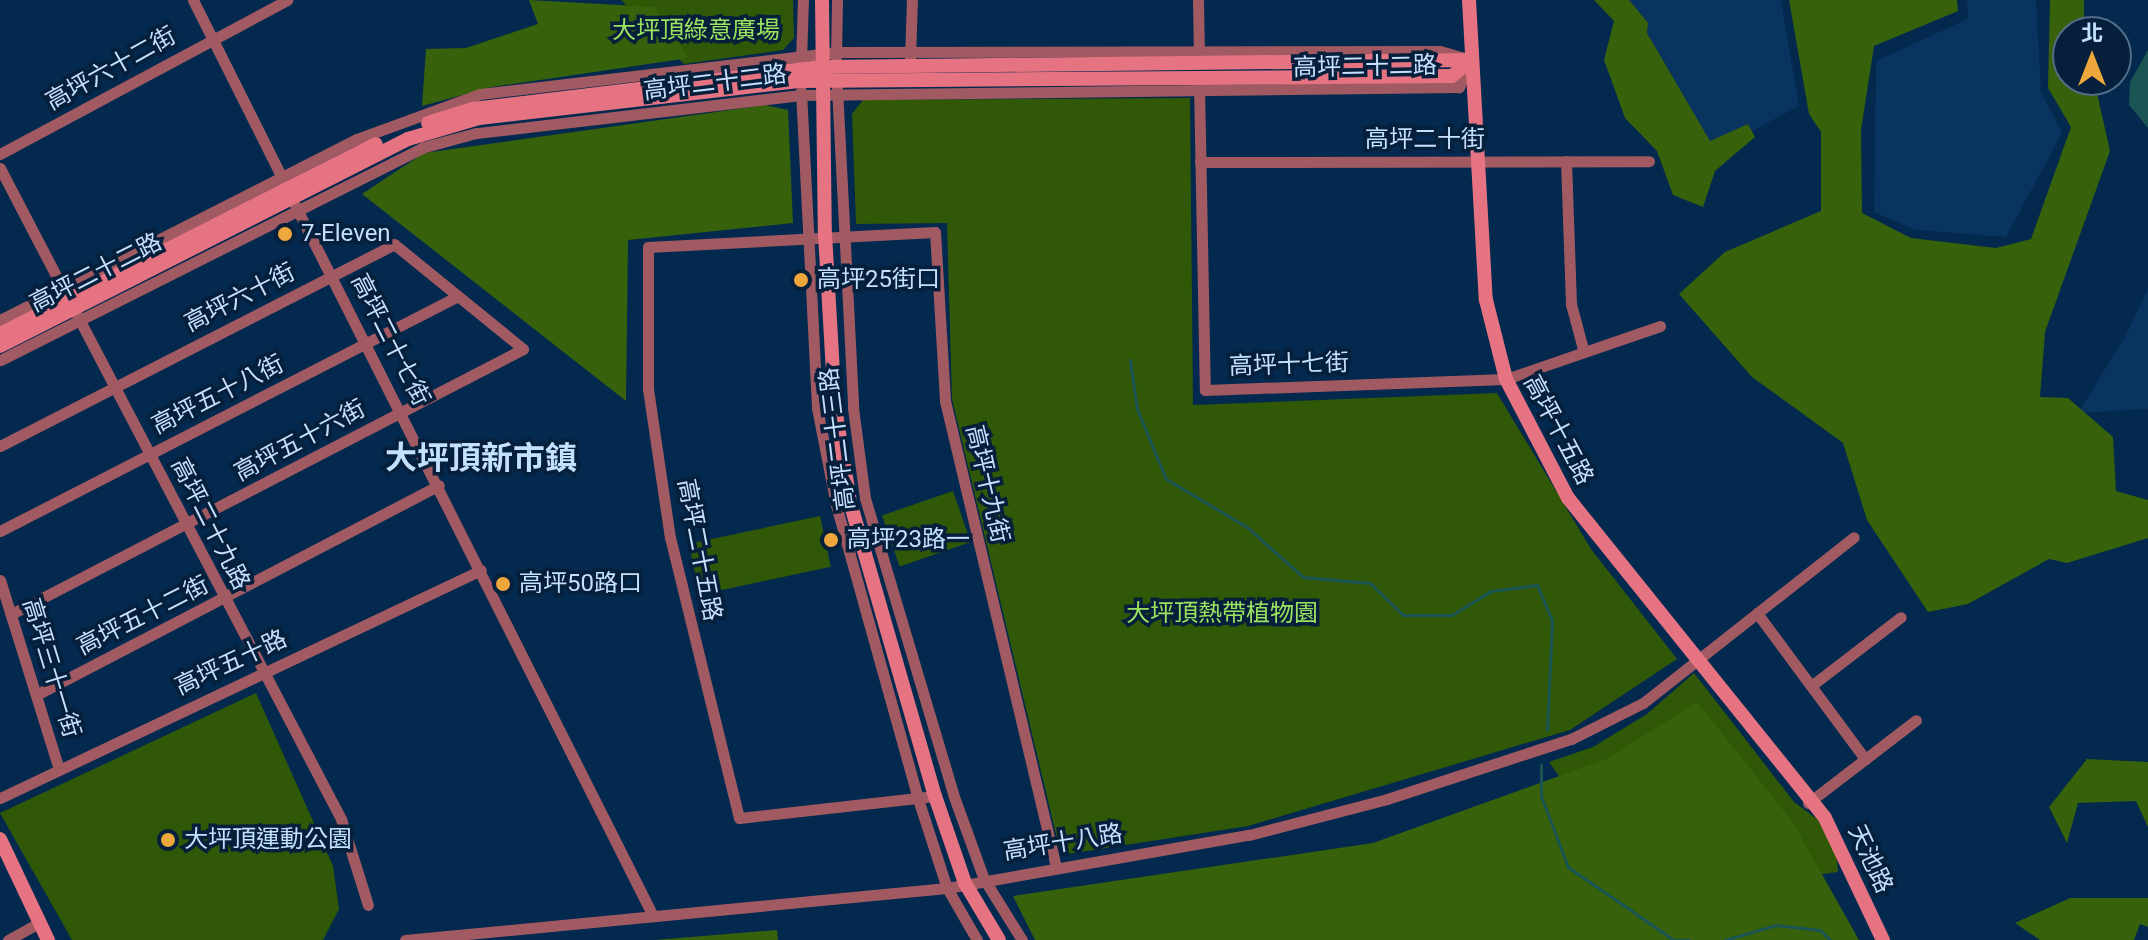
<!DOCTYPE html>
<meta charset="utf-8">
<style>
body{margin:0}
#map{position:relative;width:2148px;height:940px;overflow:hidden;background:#03294f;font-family:Roboto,"Noto Sans TC",sans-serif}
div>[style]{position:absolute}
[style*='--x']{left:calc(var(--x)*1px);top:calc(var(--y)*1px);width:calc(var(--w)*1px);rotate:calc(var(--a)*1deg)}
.built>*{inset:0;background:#09345f}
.green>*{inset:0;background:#315807;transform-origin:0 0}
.forest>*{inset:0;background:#37610a}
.water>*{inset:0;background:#1a5554}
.stream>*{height:3px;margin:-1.5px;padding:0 1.5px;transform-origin:1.5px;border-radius:1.5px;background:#1a5554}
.street>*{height:11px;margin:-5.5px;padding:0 5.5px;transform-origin:5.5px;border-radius:5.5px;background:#a25a62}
.secondary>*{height:14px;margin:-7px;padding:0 7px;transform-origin:7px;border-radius:7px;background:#e67382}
.dots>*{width:22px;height:22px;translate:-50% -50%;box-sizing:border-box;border:4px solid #061f3b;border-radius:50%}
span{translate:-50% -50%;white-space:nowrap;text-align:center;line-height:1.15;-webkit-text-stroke:7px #061f3b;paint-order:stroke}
.park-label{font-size:24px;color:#9be35f}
.street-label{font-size:24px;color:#c5dffe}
.poi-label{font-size:24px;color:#c5dffe}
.left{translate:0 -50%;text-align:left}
.district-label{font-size:32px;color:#c5dffe;font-weight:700}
.north{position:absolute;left:2052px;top:16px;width:80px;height:80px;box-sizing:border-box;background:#061f3b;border:2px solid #526c89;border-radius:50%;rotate:0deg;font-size:22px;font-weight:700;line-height:32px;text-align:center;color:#c5dffe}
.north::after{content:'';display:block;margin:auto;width:28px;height:36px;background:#eea73d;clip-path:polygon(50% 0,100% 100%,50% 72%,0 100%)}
</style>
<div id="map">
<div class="built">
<div style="clip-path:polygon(1629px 0,1781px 0,1799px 106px,1707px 155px,1632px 21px)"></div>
<div style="clip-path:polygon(1967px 0,2036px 0,2041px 92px,2062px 133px,2006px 237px,1916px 230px,1874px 212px,1876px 61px,1968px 19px)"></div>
<div style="clip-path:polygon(2148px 289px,2148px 409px,2078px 413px,2125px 337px)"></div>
</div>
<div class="green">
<div style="clip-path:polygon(621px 0,793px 0,794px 38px,783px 50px,684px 64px)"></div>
<div style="clip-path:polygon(1190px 98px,1193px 405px,1497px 393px,1591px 549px,1677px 659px,1570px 730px,1248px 826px,1061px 855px,952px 399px,947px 223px,856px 224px,852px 114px,863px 100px)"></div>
<div style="left:953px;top:491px;width:54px;height:75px;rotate:71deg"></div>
<div style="left:820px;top:516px;width:52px;height:134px;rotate:78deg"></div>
<div style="clip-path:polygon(1694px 673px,1794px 802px,1817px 819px,1836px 847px,1838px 872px,1783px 879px,1562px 780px,1549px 762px,1593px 747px,1647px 714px)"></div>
<div style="clip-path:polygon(256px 693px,333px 866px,339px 909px,323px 940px,72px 940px,0 813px)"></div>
</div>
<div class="forest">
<div style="clip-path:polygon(529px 0,655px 7px,689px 58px,492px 87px,422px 106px,426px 49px,466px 48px,538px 24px)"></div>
<div style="clip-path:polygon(1594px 0,1629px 0,1648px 23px,1647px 33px,1710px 141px,1748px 124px,1755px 137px,1715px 171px,1703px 207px,1673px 195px,1657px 151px,1625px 118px,1604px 60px,1614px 21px)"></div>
<div style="clip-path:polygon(1789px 0,1957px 0,1958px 11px,1874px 46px,1861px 130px,1862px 213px,1911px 238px,1996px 248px,2031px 239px,2071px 127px,2048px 88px,2050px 0,2084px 0,2084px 32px,2068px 32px,2068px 80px,2094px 80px,2110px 151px,2045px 332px,2040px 397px,2068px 398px,2113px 437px,2116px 491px,2148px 500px,2148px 538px,2067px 563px,2049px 559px,1968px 604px,1928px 612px,1867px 520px,1843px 443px,1752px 377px,1679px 294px,1725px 252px,1821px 211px,1821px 132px,1809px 114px)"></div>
<div style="clip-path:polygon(765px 105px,788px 110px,793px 223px,628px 240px,626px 401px,362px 194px,424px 153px)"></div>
<div style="clip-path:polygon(1697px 702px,1792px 821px,1859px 940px,1035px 940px,1013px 896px,1373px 843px,1607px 759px)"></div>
<div style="clip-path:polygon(2087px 759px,2148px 762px,2148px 827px,2136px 801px,2078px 803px,2067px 843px,2049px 807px)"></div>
<div style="clip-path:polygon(2070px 898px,2148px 898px,2148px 927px,2140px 924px,2134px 940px,2040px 940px,2015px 923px)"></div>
<div style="clip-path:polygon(777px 930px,778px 940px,654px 940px)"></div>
</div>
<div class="water">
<div style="clip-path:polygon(2148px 50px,2148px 128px,2129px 105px,2130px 82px)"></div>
</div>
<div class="stream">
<div style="--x:1130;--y:360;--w:49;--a:81.9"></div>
<div style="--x:1137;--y:409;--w:76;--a:67.5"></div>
<div style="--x:1166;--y:479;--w:94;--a:30.7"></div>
<div style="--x:1247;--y:527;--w:75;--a:41.8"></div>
<div style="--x:1303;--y:577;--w:67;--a:5.1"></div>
<div style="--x:1370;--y:583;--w:46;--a:44.1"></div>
<div style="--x:1403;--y:615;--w:49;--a:0"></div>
<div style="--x:1452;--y:615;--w:46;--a:-31.6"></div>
<div style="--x:1491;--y:591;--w:46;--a:-7.4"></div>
<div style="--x:1537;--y:585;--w:39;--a:67"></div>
<div style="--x:1552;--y:621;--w:109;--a:92.6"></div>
<div style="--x:1541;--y:765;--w:31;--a:90"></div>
<div style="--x:1541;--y:796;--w:76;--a:69.2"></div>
<div style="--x:1568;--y:867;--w:129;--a:34.6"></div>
<div style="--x:1674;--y:940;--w:15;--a:0"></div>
<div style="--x:1725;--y:940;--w:53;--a:-16.4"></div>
<div style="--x:1776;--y:925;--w:44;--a:6.5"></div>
<div style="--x:1820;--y:930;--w:14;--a:45"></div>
</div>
<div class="street">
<div style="--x:193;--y:0;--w:203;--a:63.4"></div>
<div style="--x:1198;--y:0;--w:55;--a:89"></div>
<div style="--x:836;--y:58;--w:58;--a:-89"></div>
<div style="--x:910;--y:59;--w:59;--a:-88.1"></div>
<div style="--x:801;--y:62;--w:62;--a:-88.2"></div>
<div style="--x:1199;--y:85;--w:305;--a:88.9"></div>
<div style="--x:1205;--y:390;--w:301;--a:-2.1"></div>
<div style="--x:1506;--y:379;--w:163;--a:-19"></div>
<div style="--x:837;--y:87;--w:321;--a:87.1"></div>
<div style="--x:853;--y:408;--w:91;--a:82.4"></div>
<div style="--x:865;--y:498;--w:309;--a:73.4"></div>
<div style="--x:953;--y:794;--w:90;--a:70"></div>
<div style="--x:984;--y:879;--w:72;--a:58.1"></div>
<div style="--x:801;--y:91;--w:317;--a:87.1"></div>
<div style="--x:817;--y:408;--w:99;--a:78.9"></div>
<div style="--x:836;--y:505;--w:305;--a:74.4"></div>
<div style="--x:918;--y:799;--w:94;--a:72"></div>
<div style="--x:947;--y:888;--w:60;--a:60"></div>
<div style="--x:0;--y:154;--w:326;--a:-28.2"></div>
<div style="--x:1566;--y:161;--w:143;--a:88"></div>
<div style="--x:1571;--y:304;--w:47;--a:75.1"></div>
<div style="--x:1200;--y:162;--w:449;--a:-0.1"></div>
<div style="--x:0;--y:168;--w:141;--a:62.5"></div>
<div style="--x:295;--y:205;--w:796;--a:63.27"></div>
<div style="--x:77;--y:315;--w:569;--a:62.35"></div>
<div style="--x:341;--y:819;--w:90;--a:72.6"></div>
<div style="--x:0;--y:320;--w:400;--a:-26.9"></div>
<div style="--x:357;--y:139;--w:131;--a:-20.1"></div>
<div style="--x:480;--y:94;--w:358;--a:-6.7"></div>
<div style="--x:836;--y:52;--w:604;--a:-0.09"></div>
<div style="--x:1440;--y:51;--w:32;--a:16"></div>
<div style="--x:1471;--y:60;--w:30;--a:114"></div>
<div style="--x:1459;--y:87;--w:658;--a:179.3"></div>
<div style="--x:801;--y:95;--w:327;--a:173.3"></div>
<div style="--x:476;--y:133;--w:54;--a:164.9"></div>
<div style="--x:424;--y:147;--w:474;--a:153.3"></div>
<div style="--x:0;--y:446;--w:443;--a:-27.1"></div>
<div style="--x:394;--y:244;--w:166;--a:39.1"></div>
<div style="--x:523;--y:349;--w:577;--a:152.63"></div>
<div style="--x:0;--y:531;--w:513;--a:-27.16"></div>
<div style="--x:0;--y:580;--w:198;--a:72.7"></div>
<div style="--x:1757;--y:613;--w:182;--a:53.5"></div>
<div style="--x:1811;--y:686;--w:113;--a:-37.5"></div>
<div style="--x:36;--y:695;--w:454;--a:-27.5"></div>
<div style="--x:935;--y:796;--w:197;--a:173.6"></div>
<div style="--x:739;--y:818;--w:288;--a:-103.8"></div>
<div style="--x:670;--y:538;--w:151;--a:-98.4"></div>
<div style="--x:648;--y:389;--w:142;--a:-90"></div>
<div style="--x:648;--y:247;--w:287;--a:-3"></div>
<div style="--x:935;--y:232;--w:169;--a:86.6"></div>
<div style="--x:945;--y:401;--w:478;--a:76.6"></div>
<div style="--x:0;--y:798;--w:532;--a:-25.36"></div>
<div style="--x:1808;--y:803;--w:136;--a:-37.5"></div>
<div style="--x:8;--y:940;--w:35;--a:-29"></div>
<div style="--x:405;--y:940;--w:544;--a:-5.48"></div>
<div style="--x:947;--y:888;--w:307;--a:-10"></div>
<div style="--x:1249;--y:835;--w:143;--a:-14.6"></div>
<div style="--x:1387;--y:799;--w:194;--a:-18.1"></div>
<div style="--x:1571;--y:739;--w:80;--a:-26.6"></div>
<div style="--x:1643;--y:703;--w:268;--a:-38.2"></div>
</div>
<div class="secondary">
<div style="--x:822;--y:0;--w:234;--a:89.3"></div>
<div style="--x:825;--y:234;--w:173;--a:86.7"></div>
<div style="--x:835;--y:407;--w:96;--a:81"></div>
<div style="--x:850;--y:502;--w:306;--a:73.9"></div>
<div style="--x:935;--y:796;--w:92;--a:71"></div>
<div style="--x:965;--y:883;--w:66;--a:59.2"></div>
<div style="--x:1469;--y:0;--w:300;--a:86.8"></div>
<div style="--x:1486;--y:300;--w:81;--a:75.8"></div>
<div style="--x:1506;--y:379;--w:134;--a:62.5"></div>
<div style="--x:1568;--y:498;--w:410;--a:51.2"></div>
<div style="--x:1825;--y:818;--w:135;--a:64.6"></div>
<div style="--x:428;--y:123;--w:47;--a:-17.3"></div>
<div style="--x:473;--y:109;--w:351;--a:-6.9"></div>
<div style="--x:821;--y:67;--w:650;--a:-0.62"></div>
<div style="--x:0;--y:334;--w:421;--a:-26.8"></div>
<div style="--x:0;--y:346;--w:458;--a:-26.9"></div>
<div style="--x:408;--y:139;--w:74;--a:-16.5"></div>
<div style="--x:479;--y:118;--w:324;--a:-6.6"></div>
<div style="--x:801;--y:81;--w:651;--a:-0.44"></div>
<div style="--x:1452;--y:76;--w:25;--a:-40"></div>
<div style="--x:0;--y:839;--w:112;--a:64.6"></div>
</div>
<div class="dots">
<div style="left:285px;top:234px;background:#eea73d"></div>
<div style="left:801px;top:280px;background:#eea73d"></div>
<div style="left:831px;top:540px;background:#eea73d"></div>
<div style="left:503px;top:584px;background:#eea73d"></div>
<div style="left:168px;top:840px;background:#eea73d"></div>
</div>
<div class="park-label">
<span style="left:696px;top:31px">大坪頂綠意廣場</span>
<span style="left:1222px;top:614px">大坪頂熱帶植物園</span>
</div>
<div class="street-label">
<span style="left:1365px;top:67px;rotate:-1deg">高坪二十二路</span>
<span style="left:111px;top:69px;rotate:-29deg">高坪六十二街</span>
<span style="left:715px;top:83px;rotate:-7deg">高坪二十二路</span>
<span style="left:1425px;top:140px">高坪二十街</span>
<span style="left:96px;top:273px;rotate:-27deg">高坪二十二路</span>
<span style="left:240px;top:298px;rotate:-27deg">高坪六十街</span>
<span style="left:390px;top:340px;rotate:63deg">高坪二十七街</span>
<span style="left:1289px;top:365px;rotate:-2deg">高坪十七街</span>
<span style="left:218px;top:395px;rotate:-27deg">高坪五十八街</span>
<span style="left:1558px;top:430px;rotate:62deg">高坪十五路</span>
<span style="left:838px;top:439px;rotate:-97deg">高坪二十三路</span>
<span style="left:300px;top:441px;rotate:-28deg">高坪五十六街</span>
<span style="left:987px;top:484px;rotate:77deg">高坪十九街</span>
<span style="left:210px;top:524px;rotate:63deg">高坪二十九路</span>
<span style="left:699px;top:550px;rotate:79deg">高坪二十五路</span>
<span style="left:143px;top:616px;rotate:-27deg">高坪五十二街</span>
<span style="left:231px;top:663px;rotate:-25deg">高坪五十路</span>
<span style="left:51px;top:668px;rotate:73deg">高坪三十一街</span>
<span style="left:1063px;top:843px;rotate:-9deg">高坪十八路</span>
<span style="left:1870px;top:859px;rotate:65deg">天池路</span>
</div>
<div class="poi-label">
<span class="left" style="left:301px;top:234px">7-Eleven</span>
<span class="left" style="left:817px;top:280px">高坪25街口</span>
<span class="left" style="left:847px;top:540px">高坪23路一</span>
<span class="left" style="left:519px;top:584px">高坪50路口</span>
<span class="left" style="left:184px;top:840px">大坪頂運動公園</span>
</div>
<div class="district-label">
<span style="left:481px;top:458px">大坪頂新市鎮</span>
</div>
<div class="north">北</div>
</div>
